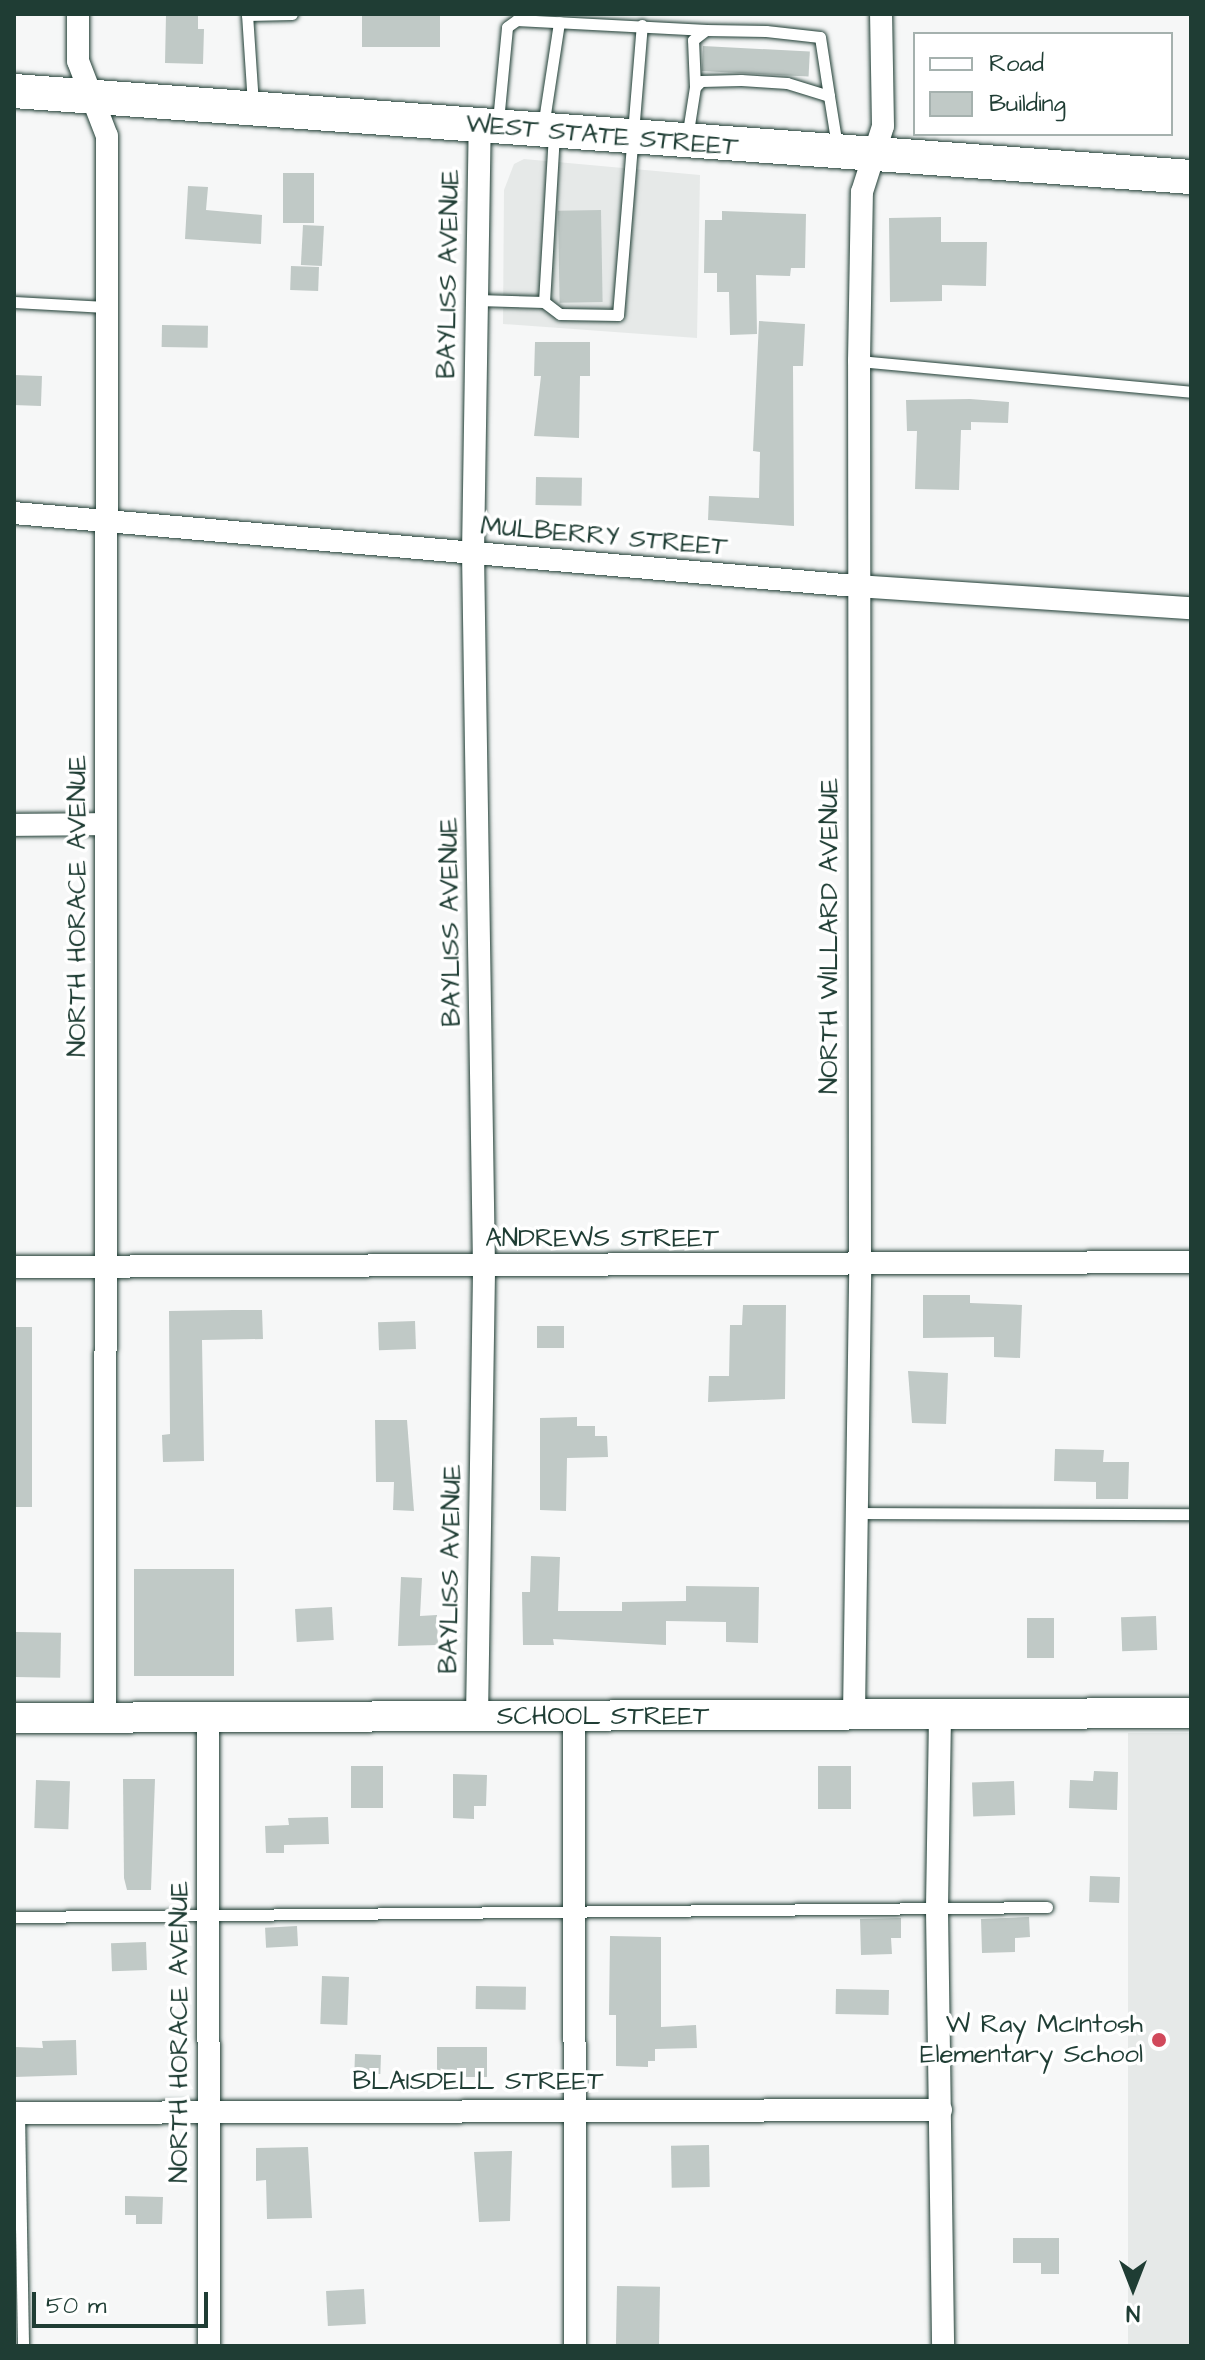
<!DOCTYPE html>
<style>
body{margin:0}
#map{position:relative;width:1205px;height:2360px;overflow:hidden;background:#f6f7f7;font-family:"Architects Daughter",sans-serif}
div>[style]{position:absolute}
[style*='--x']{left:calc(var(--x)*1px);top:calc(var(--y)*1px);width:calc(var(--w)*1px);rotate:calc(var(--a)*1deg)}
.built>*{inset:0;background:#e6e9e8;transform-origin:0 0}
.building>*{inset:0;background:#c0c9c6;transform-origin:0 0}
.roads{filter:drop-shadow(0 0 2px #1f3d34) drop-shadow(0 0 2px #1f3d34)}
.lane>*{height:11px;margin:-5.5px;padding:0 5.5px;transform-origin:5.5px;border-radius:5.5px;background:#fff}
.street>*{height:22px;margin:-11px;padding:0 11px;transform-origin:11px;border-radius:11px;background:#fff}
.secondary>*{height:30px;margin:-15px;padding:0 15px;transform-origin:15px;border-radius:15px;background:#fff}
.primary>*{height:34px;margin:-17px;padding:0 17px;transform-origin:17px;border-radius:17px;background:#fff}
.dots>*{width:22px;height:22px;translate:-50% -50%;box-sizing:border-box;border:4px solid #fff;border-radius:50%}
span{translate:-50% -50%;white-space:nowrap;text-align:center;line-height:1.15;-webkit-text-stroke:7px #fff;paint-order:stroke}
.street-label{font-size:26px;color:#1f3d34}
.poi-label{font-size:26px;color:#1f3d34}
.right{translate:-100% -50%;text-align:right}
.frame{position:absolute;inset:0;border:16px solid #1f3d34;pointer-events:none}
.legend{position:absolute;left:913px;top:32px;width:260px;height:104px;box-sizing:border-box;background:#fff;border:2px solid #a5b1ae;margin:0;padding:10px 14px;list-style:none;font-size:24px;color:#1f3d34}
.legend li{display:flex;align-items:center;gap:16px;height:40px}
.legend b{width:40px;border:2px solid #a5b1ae}
.north{position:absolute;left:1093px;top:2248px;width:80px;height:80px;-webkit-text-stroke:6px #fff;paint-order:stroke;rotate:180deg;font-size:22px;font-weight:700;line-height:32px;text-align:center;color:#1f3d34}
.north::after{content:'';display:block;margin:auto;width:28px;height:36px;background:#1f3d34;clip-path:polygon(50% 0,100% 100%,50% 72%,0 100%)}
.scale{position:absolute;left:32px;top:2292px;width:176px;height:36px;box-sizing:border-box;border:4px solid #1f3d34;border-top:0;padding-left:10px;font-size:24px;line-height:28px;white-space:nowrap;color:#1f3d34;-webkit-text-stroke:6px #fff;paint-order:stroke}
</style>
<div id="map">
<div class="built">
<div style="clip-path:polygon(524px 159px,700px 175px,697px 338px,503px 324px,504px 190px,514px 164px)"></div>
<div style="left:1191px;top:1733px;width:613px;height:63px;rotate:90deg"></div>
</div>
<div class="building">
<div style="clip-path:polygon(166px 14px,198px 14px,198px 29px,204px 29px,203px 64px,165px 63px)"></div>
<div style="left:362px;top:14px;width:78px;height:33px"></div>
<div style="left:703px;top:46px;width:107px;height:25px;rotate:3deg"></div>
<div style="left:283px;top:173px;width:31px;height:50px"></div>
<div style="clip-path:polygon(188px 186px,208px 187px,206px 210px,262px 215px,261px 244px,185px 239px)"></div>
<div style="left:601px;top:210px;width:92px;height:43px;rotate:89deg"></div>
<div style="clip-path:polygon(722px 211px,806px 214px,805px 268px,791px 268px,790px 276px,756px 275px,757px 334px,730px 335px,729px 292px,717px 292px,717px 273px,704px 273px,705px 220px,722px 220px)"></div>
<div style="clip-path:polygon(941px 217px,941px 242px,987px 242px,986px 286px,942px 285px,942px 301px,890px 302px,889px 218px)"></div>
<div style="left:303px;top:225px;width:21px;height:40px;rotate:3deg"></div>
<div style="left:291px;top:266px;width:28px;height:24px;rotate:2deg"></div>
<div style="clip-path:polygon(759px 321px,805px 324px,803px 366px,793px 366px,794px 526px,708px 520px,709px 496px,759px 498px,760px 452px,753px 451px)"></div>
<div style="left:162px;top:325px;width:46px;height:22px;rotate:1deg"></div>
<div style="clip-path:polygon(535px 342px,590px 342px,590px 376px,580px 376px,579px 438px,534px 436px,541px 376px,534px 376px)"></div>
<div style="left:14px;top:375px;width:28px;height:30px;rotate:2deg"></div>
<div style="clip-path:polygon(970px 399px,1009px 402px,1008px 423px,971px 422px,971px 430px,961px 430px,959px 490px,915px 489px,917px 431px,907px 431px,906px 400px)"></div>
<div style="left:536px;top:477px;width:46px;height:28px;rotate:1deg"></div>
<div style="clip-path:polygon(923px 1295px,970px 1295px,970px 1303px,1022px 1305px,1020px 1358px,994px 1357px,994px 1337px,923px 1338px)"></div>
<div style="clip-path:polygon(743px 1305px,786px 1305px,785px 1399px,708px 1402px,709px 1376px,729px 1376px,730px 1325px,742px 1325px)"></div>
<div style="clip-path:polygon(233px 1310px,262px 1310px,263px 1339px,202px 1340px,204px 1461px,163px 1462px,162px 1435px,170px 1434px,169px 1311px)"></div>
<div style="left:415px;top:1321px;width:28px;height:37px;rotate:88deg"></div>
<div style="left:564px;top:1326px;width:22px;height:27px;rotate:90deg"></div>
<div style="left:14px;top:1327px;width:18px;height:180px"></div>
<div style="clip-path:polygon(908px 1371px,948px 1373px,946px 1424px,912px 1423px)"></div>
<div style="clip-path:polygon(577px 1417px,577px 1426px,595px 1426px,595px 1436px,607px 1436px,608px 1457px,567px 1458px,566px 1511px,540px 1510px,540px 1418px)"></div>
<div style="clip-path:polygon(375px 1420px,407px 1420px,414px 1511px,393px 1510px,394px 1482px,376px 1482px)"></div>
<div style="clip-path:polygon(1055px 1449px,1104px 1450px,1103px 1462px,1129px 1462px,1128px 1499px,1096px 1499px,1096px 1482px,1054px 1481px)"></div>
<div style="clip-path:polygon(531px 1556px,560px 1557px,558px 1611px,622px 1611px,622px 1602px,686px 1601px,686px 1586px,759px 1587px,758px 1643px,726px 1642px,726px 1622px,666px 1621px,666px 1645px,553px 1639px,554px 1645px,523px 1645px,522px 1592px,530px 1592px)"></div>
<div style="left:134px;top:1569px;width:100px;height:107px"></div>
<div style="clip-path:polygon(401px 1577px,422px 1578px,420px 1616px,437px 1615px,438px 1645px,398px 1646px)"></div>
<div style="left:332px;top:1607px;width:33px;height:37px;rotate:87deg"></div>
<div style="left:1156px;top:1616px;width:34px;height:35px;rotate:88deg"></div>
<div style="left:1027px;top:1618px;width:27px;height:40px"></div>
<div style="left:16px;top:1632px;width:45px;height:45px;rotate:1deg"></div>
<div style="left:351px;top:1766px;width:32px;height:42px"></div>
<div style="left:851px;top:1766px;width:43px;height:33px;rotate:90deg"></div>
<div style="clip-path:polygon(1094px 1771px,1118px 1772px,1117px 1810px,1069px 1808px,1070px 1780px,1093px 1781px)"></div>
<div style="clip-path:polygon(453px 1774px,487px 1775px,486px 1806px,474px 1806px,474px 1819px,453px 1818px)"></div>
<div style="clip-path:polygon(123px 1779px,155px 1779px,151px 1890px,127px 1890px,124px 1878px)"></div>
<div style="left:36px;top:1780px;width:34px;height:48px;rotate:2deg"></div>
<div style="left:1014px;top:1781px;width:34px;height:42px;rotate:88deg"></div>
<div style="clip-path:polygon(328px 1817px,329px 1844px,284px 1845px,284px 1853px,266px 1853px,265px 1826px,289px 1825px,288px 1818px)"></div>
<div style="left:1090px;top:1876px;width:30px;height:26px;rotate:2deg"></div>
<div style="clip-path:polygon(1029px 1917px,1030px 1937px,1015px 1938px,1015px 1952px,982px 1953px,981px 1919px)"></div>
<div style="clip-path:polygon(901px 1918px,901px 1938px,891px 1938px,892px 1954px,861px 1955px,860px 1919px)"></div>
<div style="left:297px;top:1926px;width:20px;height:32px;rotate:87deg"></div>
<div style="clip-path:polygon(610px 1936px,661px 1937px,661px 2027px,696px 2025px,697px 2048px,655px 2049px,655px 2061px,648px 2061px,648px 2067px,616px 2066px,616px 2015px,609px 2015px)"></div>
<div style="left:146px;top:1942px;width:28px;height:35px;rotate:88deg"></div>
<div style="left:322px;top:1976px;width:27px;height:48px;rotate:2deg"></div>
<div style="left:476px;top:1986px;width:50px;height:23px;rotate:1deg"></div>
<div style="left:836px;top:1989px;width:53px;height:25px;rotate:1deg"></div>
<div style="clip-path:polygon(76px 2040px,77px 2075px,14px 2077px,14px 2047px,43px 2048px,42px 2041px)"></div>
<div style="left:487px;top:2047px;width:30px;height:50px;rotate:90deg"></div>
<div style="left:355px;top:2054px;width:26px;height:19px;rotate:2deg"></div>
<div style="left:709px;top:2145px;width:42px;height:38px;rotate:89deg"></div>
<div style="clip-path:polygon(308px 2147px,312px 2218px,267px 2219px,266px 2180px,256px 2181px,256px 2148px)"></div>
<div style="clip-path:polygon(512px 2151px,510px 2221px,479px 2222px,474px 2152px)"></div>
<div style="clip-path:polygon(125px 2196px,163px 2197px,162px 2224px,136px 2224px,136px 2215px,125px 2215px)"></div>
<div style="clip-path:polygon(1013px 2238px,1059px 2238px,1059px 2274px,1041px 2274px,1041px 2263px,1013px 2263px)"></div>
<div style="left:617px;top:2286px;width:43px;height:60px;rotate:1deg"></div>
<div style="left:364px;top:2289px;width:35px;height:38px;rotate:87deg"></div>
</div>
<div class="roads">
<div class="lane">
<div style="--x:247;--y:14;--w:91;--a:86.2"></div>
<div style="--x:247;--y:15;--w:45;--a:-1.3"></div>
<div style="--x:695;--y:87;--w:47;--a:-92.4"></div>
<div style="--x:693;--y:40;--w:16;--a:-38"></div>
<div style="--x:706;--y:30;--w:60;--a:1"></div>
<div style="--x:766;--y:31;--w:54;--a:6.3"></div>
<div style="--x:820;--y:37;--w:60;--a:81.3"></div>
<div style="--x:498;--y:121;--w:94;--a:-84.5"></div>
<div style="--x:507;--y:27;--w:12;--a:-35"></div>
<div style="--x:517;--y:20;--w:189;--a:3"></div>
<div style="--x:543;--y:127;--w:106;--a:-81.3"></div>
<div style="--x:687;--y:138;--w:52;--a:-81.1"></div>
<div style="--x:695;--y:87;--w:8;--a:-45"></div>
<div style="--x:701;--y:81;--w:40;--a:-1.4"></div>
<div style="--x:741;--y:80;--w:46;--a:3.7"></div>
<div style="--x:787;--y:83;--w:44;--a:17.2"></div>
<div style="--x:829;--y:96;--w:51;--a:80.9"></div>
<div style="--x:477;--y:300;--w:67;--a:1.7"></div>
<div style="--x:544;--y:302;--w:167;--a:-86.6"></div>
<div style="--x:14;--y:302;--w:92;--a:3.1"></div>
<div style="--x:544;--y:302;--w:20;--a:37"></div>
<div style="--x:560;--y:314;--w:58;--a:1"></div>
<div style="--x:618;--y:315;--w:291;--a:-85.3"></div>
<div style="--x:859;--y:361;--w:333;--a:5.3"></div>
<div style="--x:856;--y:1513;--w:335;--a:0.2"></div>
<div style="--x:14;--y:1917;--w:1033;--a:-0.55"></div>
<div style="--x:19;--y:2113;--w:233;--a:89"></div>
</div>
<div class="street">
<div style="--x:78;--y:14;--w:47;--a:90"></div>
<div style="--x:78;--y:61;--w:80;--a:68.9"></div>
<div style="--x:107;--y:136;--w:1582;--a:90.07"></div>
<div style="--x:14;--y:513;--w:845;--a:4.96"></div>
<div style="--x:856;--y:586;--w:336;--a:3.8"></div>
<div style="--x:14;--y:825;--w:92;--a:-0.6"></div>
<div style="--x:14;--y:1267;--w:1177;--a:-0.24"></div>
<div style="--x:854;--y:1715;--w:450;--a:-89.2"></div>
<div style="--x:860;--y:1265;--w:904;--a:-90.06"></div>
<div style="--x:859;--y:361;--w:169;--a:-89"></div>
<div style="--x:862;--y:192;--w:69;--a:-72.3"></div>
<div style="--x:883;--y:126;--w:112;--a:-91"></div>
<div style="--x:940;--y:1716;--w:194;--a:90.9"></div>
<div style="--x:937;--y:1910;--w:436;--a:89.2"></div>
<div style="--x:208;--y:1718;--w:628;--a:89.91"></div>
<div style="--x:477;--y:1718;--w:450;--a:-89.1"></div>
<div style="--x:484;--y:1268;--w:714;--a:-90.88"></div>
<div style="--x:473;--y:554;--w:427;--a:-89.1"></div>
<div style="--x:574;--y:1718;--w:628;--a:89.91"></div>
<div style="--x:14;--y:2113;--w:927;--a:-0.19"></div>
</div>
<div class="secondary">
<div style="--x:14;--y:1718;--w:1177;--a:-0.24"></div>
</div>
<div class="primary">
<div style="--x:14;--y:91;--w:1180;--a:4.18"></div>
</div>
</div>
<div class="dots">
<div style="left:1159px;top:2040px;background:#d1495b"></div>
</div>
<div class="street-label">
<span style="left:602px;top:136px;rotate:5deg">WEST STATE STREET</span>
<span style="left:449px;top:274px;rotate:-89deg">BAYLISS AVENUE</span>
<span style="left:604px;top:537px;rotate:5deg">MULBERRY STREET</span>
<span style="left:78px;top:906px;rotate:-90deg">NORTH HORACE AVENUE</span>
<span style="left:451px;top:922px;rotate:-91deg">BAYLISS AVENUE</span>
<span style="left:830px;top:936px;rotate:-90deg">NORTH WILLARD AVENUE</span>
<span style="left:602px;top:1239px">ANDREWS STREET</span>
<span style="left:451px;top:1569px;rotate:-89deg">BAYLISS AVENUE</span>
<span style="left:603px;top:1717px">SCHOOL STREET</span>
<span style="left:180px;top:2032px;rotate:-90deg">NORTH HORACE AVENUE</span>
<span style="left:478px;top:2082px">BLAISDELL STREET</span>
</div>
<div class="poi-label">
<span class="right" style="left:1143px;top:2040px">W Ray McIntosh<br>Elementary School</span>
</div>
<div class="frame"></div>
<ul class="legend">
<li><b style="height:10px;background:#fff"></b>Road</li>
<li><b style="height:22px;background:#c0c9c6"></b>Building</li>
</ul>
<div class="north">N</div>
<div class="scale">50 m</div>
</div>
